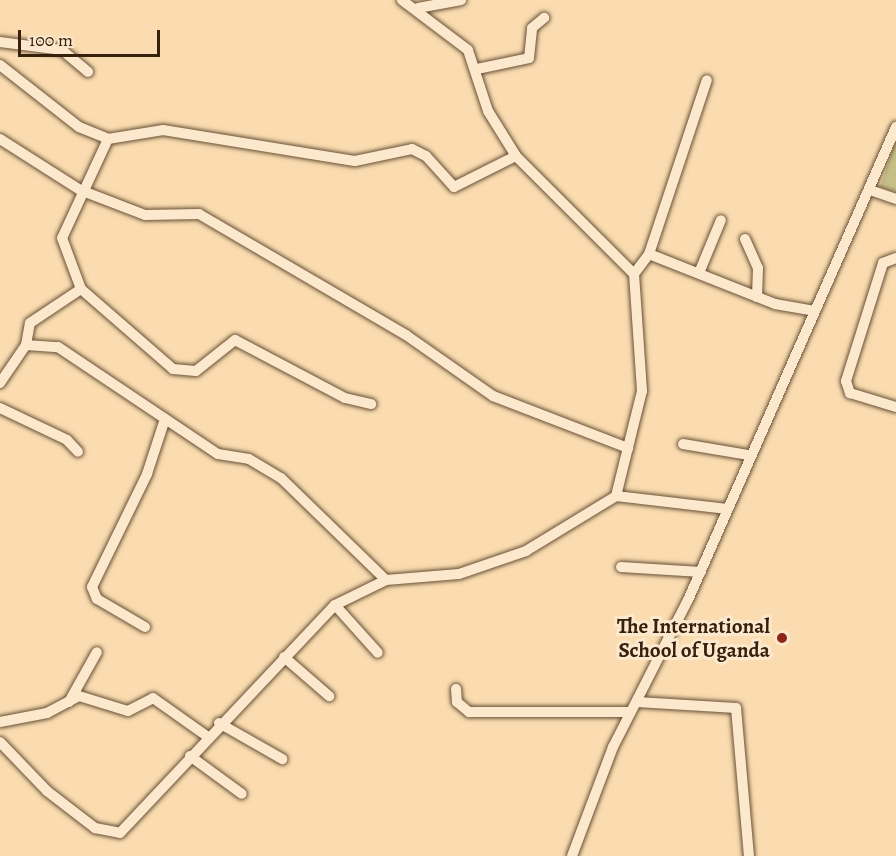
<!DOCTYPE html>
<style>
body{margin:0}
#map{position:relative;width:896px;height:856px;overflow:hidden;background:#fadcb0;font-family:Alegreya,serif}
div>[style]{position:absolute}
[style*='--x']{left:calc(var(--x)*1px);top:calc(var(--y)*1px);width:calc(var(--w)*1px);rotate:calc(var(--a)*1deg)}
.green>*{inset:0;background:#c5be86}
.roads{filter:drop-shadow(0 0 2px #685036) drop-shadow(0 0 2px #685036)}
.minor>*{height:10px;margin:-5px;padding:0 5px;transform-origin:5px;border-radius:5px;background:#fce8cc}
.dots>*{width:16px;height:16px;translate:-50% -50%;box-sizing:border-box;border:3px solid #fce8cc;border-radius:50%}
span{translate:-50% -50%;white-space:nowrap;text-align:center;line-height:1.15;-webkit-text-stroke:6px #fce8cc;paint-order:stroke}
.poi-label{font-size:21px;color:#37210e;font-weight:700}
.right{translate:-100% -50%;text-align:right}
.scale{position:absolute;left:18px;top:30px;width:142px;height:27px;box-sizing:border-box;border:3px solid #37210e;border-top:0;padding-left:8px;font-size:18px;line-height:21px;white-space:nowrap;color:#37210e;-webkit-text-stroke:4px #fce8cc;paint-order:stroke}
</style>
<div id="map">
<div class="green">
<div style="clip-path:polygon(896px 140px,896px 192px,880px 187px)"></div>
</div>
<div class="roads">
<div class="minor">
<div style="--x:418;--y:8;--w:44;--a:-10.5"></div>
<div style="--x:0;--y:42;--w:63;--a:7.4"></div>
<div style="--x:62;--y:50;--w:34;--a:40"></div>
<div style="--x:0;--y:65;--w:100;--a:38.1"></div>
<div style="--x:79;--y:127;--w:31;--a:22"></div>
<div style="--x:108;--y:139;--w:56;--a:-9.3"></div>
<div style="--x:163;--y:130;--w:194;--a:9.2"></div>
<div style="--x:355;--y:161;--w:58;--a:-11.9"></div>
<div style="--x:412;--y:149;--w:16;--a:27"></div>
<div style="--x:426;--y:156;--w:42;--a:47.9"></div>
<div style="--x:454;--y:187;--w:69;--a:-26.6"></div>
<div style="--x:477;--y:69;--w:53;--a:-11.9"></div>
<div style="--x:529;--y:58;--w:30;--a:-84"></div>
<div style="--x:532;--y:28;--w:16;--a:-40"></div>
<div style="--x:0;--y:139;--w:95;--a:32.5"></div>
<div style="--x:80;--y:190;--w:70;--a:21"></div>
<div style="--x:145;--y:215;--w:54;--a:-1.1"></div>
<div style="--x:199;--y:214;--w:240;--a:30.3"></div>
<div style="--x:406;--y:335;--w:106;--a:35"></div>
<div style="--x:493;--y:396;--w:145;--a:21.1"></div>
<div style="--x:108;--y:139;--w:109;--a:114.9"></div>
<div style="--x:62;--y:238;--w:54;--a:69.6"></div>
<div style="--x:81;--y:289;--w:122;--a:41"></div>
<div style="--x:173;--y:369;--w:23;--a:5"></div>
<div style="--x:196;--y:371;--w:50;--a:-38.5"></div>
<div style="--x:235;--y:340;--w:124;--a:27.8"></div>
<div style="--x:345;--y:398;--w:27;--a:13"></div>
<div style="--x:870;--y:190;--w:28;--a:19"></div>
<div style="--x:745;--y:239;--w:32;--a:66"></div>
<div style="--x:758;--y:268;--w:29;--a:92"></div>
<div style="--x:649;--y:254;--w:183;--a:-71.6"></div>
<div style="--x:896;--y:258;--w:14;--a:159"></div>
<div style="--x:883;--y:263;--w:124;--a:107.4"></div>
<div style="--x:846;--y:381;--w:13;--a:72"></div>
<div style="--x:850;--y:393;--w:48;--a:16.9"></div>
<div style="--x:699;--y:273;--w:57;--a:-67.5"></div>
<div style="--x:634;--y:274;--w:25;--a:-53"></div>
<div style="--x:649;--y:254;--w:136;--a:21.6"></div>
<div style="--x:775;--y:304;--w:40;--a:10"></div>
<div style="--x:26;--y:345;--w:22;--a:-80"></div>
<div style="--x:30;--y:323;--w:61;--a:-33.7"></div>
<div style="--x:0;--y:383;--w:46;--a:-55.6"></div>
<div style="--x:26;--y:345;--w:32;--a:4"></div>
<div style="--x:58;--y:347;--w:192;--a:33.8"></div>
<div style="--x:218;--y:454;--w:31;--a:9"></div>
<div style="--x:249;--y:459;--w:37;--a:31"></div>
<div style="--x:281;--y:478;--w:146;--a:44.2"></div>
<div style="--x:0;--y:408;--w:74;--a:25.5"></div>
<div style="--x:67;--y:440;--w:16;--a:47"></div>
<div style="--x:683;--y:444;--w:67;--a:9.5"></div>
<div style="--x:616;--y:496;--w:112;--a:6.7"></div>
<div style="--x:621;--y:567;--w:80;--a:3.6"></div>
<div style="--x:335;--y:605;--w:64;--a:48.1"></div>
<div style="--x:145;--y:627;--w:56;--a:-149.7"></div>
<div style="--x:97;--y:599;--w:13;--a:-113"></div>
<div style="--x:92;--y:587;--w:126;--a:-64"></div>
<div style="--x:147;--y:474;--w:58;--a:-71.9"></div>
<div style="--x:284;--y:657;--w:60;--a:40.9"></div>
<div style="--x:456;--y:689;--w:13;--a:86"></div>
<div style="--x:457;--y:702;--w:16;--a:40"></div>
<div style="--x:469;--y:712;--w:161;--a:0"></div>
<div style="--x:69;--y:702;--w:57;--a:-60.8"></div>
<div style="--x:637;--y:702;--w:99;--a:3.5"></div>
<div style="--x:736;--y:708;--w:149;--a:85"></div>
<div style="--x:0;--y:722;--w:48;--a:-10.8"></div>
<div style="--x:47;--y:713;--w:36;--a:-28"></div>
<div style="--x:79;--y:696;--w:51;--a:17"></div>
<div style="--x:128;--y:711;--w:28;--a:-27"></div>
<div style="--x:153;--y:698;--w:67;--a:35.3"></div>
<div style="--x:219;--y:723;--w:73;--a:29.7"></div>
<div style="--x:0;--y:742;--w:68;--a:46.2"></div>
<div style="--x:47;--y:791;--w:61;--a:37.6"></div>
<div style="--x:95;--y:828;--w:25;--a:11"></div>
<div style="--x:120;--y:833;--w:313;--a:-46.7"></div>
<div style="--x:335;--y:605;--w:57;--a:-26.1"></div>
<div style="--x:386;--y:580;--w:73;--a:-4.7"></div>
<div style="--x:459;--y:574;--w:71;--a:-18.9"></div>
<div style="--x:526;--y:551;--w:105;--a:-31.4"></div>
<div style="--x:616;--y:496;--w:108;--a:-76.1"></div>
<div style="--x:642;--y:391;--w:117;--a:-93.9"></div>
<div style="--x:634;--y:274;--w:167;--a:-135"></div>
<div style="--x:516;--y:156;--w:53;--a:-121.9"></div>
<div style="--x:488;--y:111;--w:64;--a:-108.2"></div>
<div style="--x:468;--y:50;--w:83;--a:-142.9"></div>
<div style="--x:190;--y:756;--w:64;--a:36.2"></div>
<div style="--x:572;--y:856;--w:116;--a:-69.4"></div>
<div style="--x:613;--y:747;--w:165;--a:-63"></div>
<div style="--x:688;--y:600;--w:517;--a:-66.26"></div>
</div>
</div>
<div class="dots">
<div style="left:782px;top:638px;background:#8f2418"></div>
</div>
<div class="poi-label">
<span class="right" style="left:770px;top:638px">The International<br>School of Uganda</span>
</div>
<div class="scale">100 m</div>
</div>
